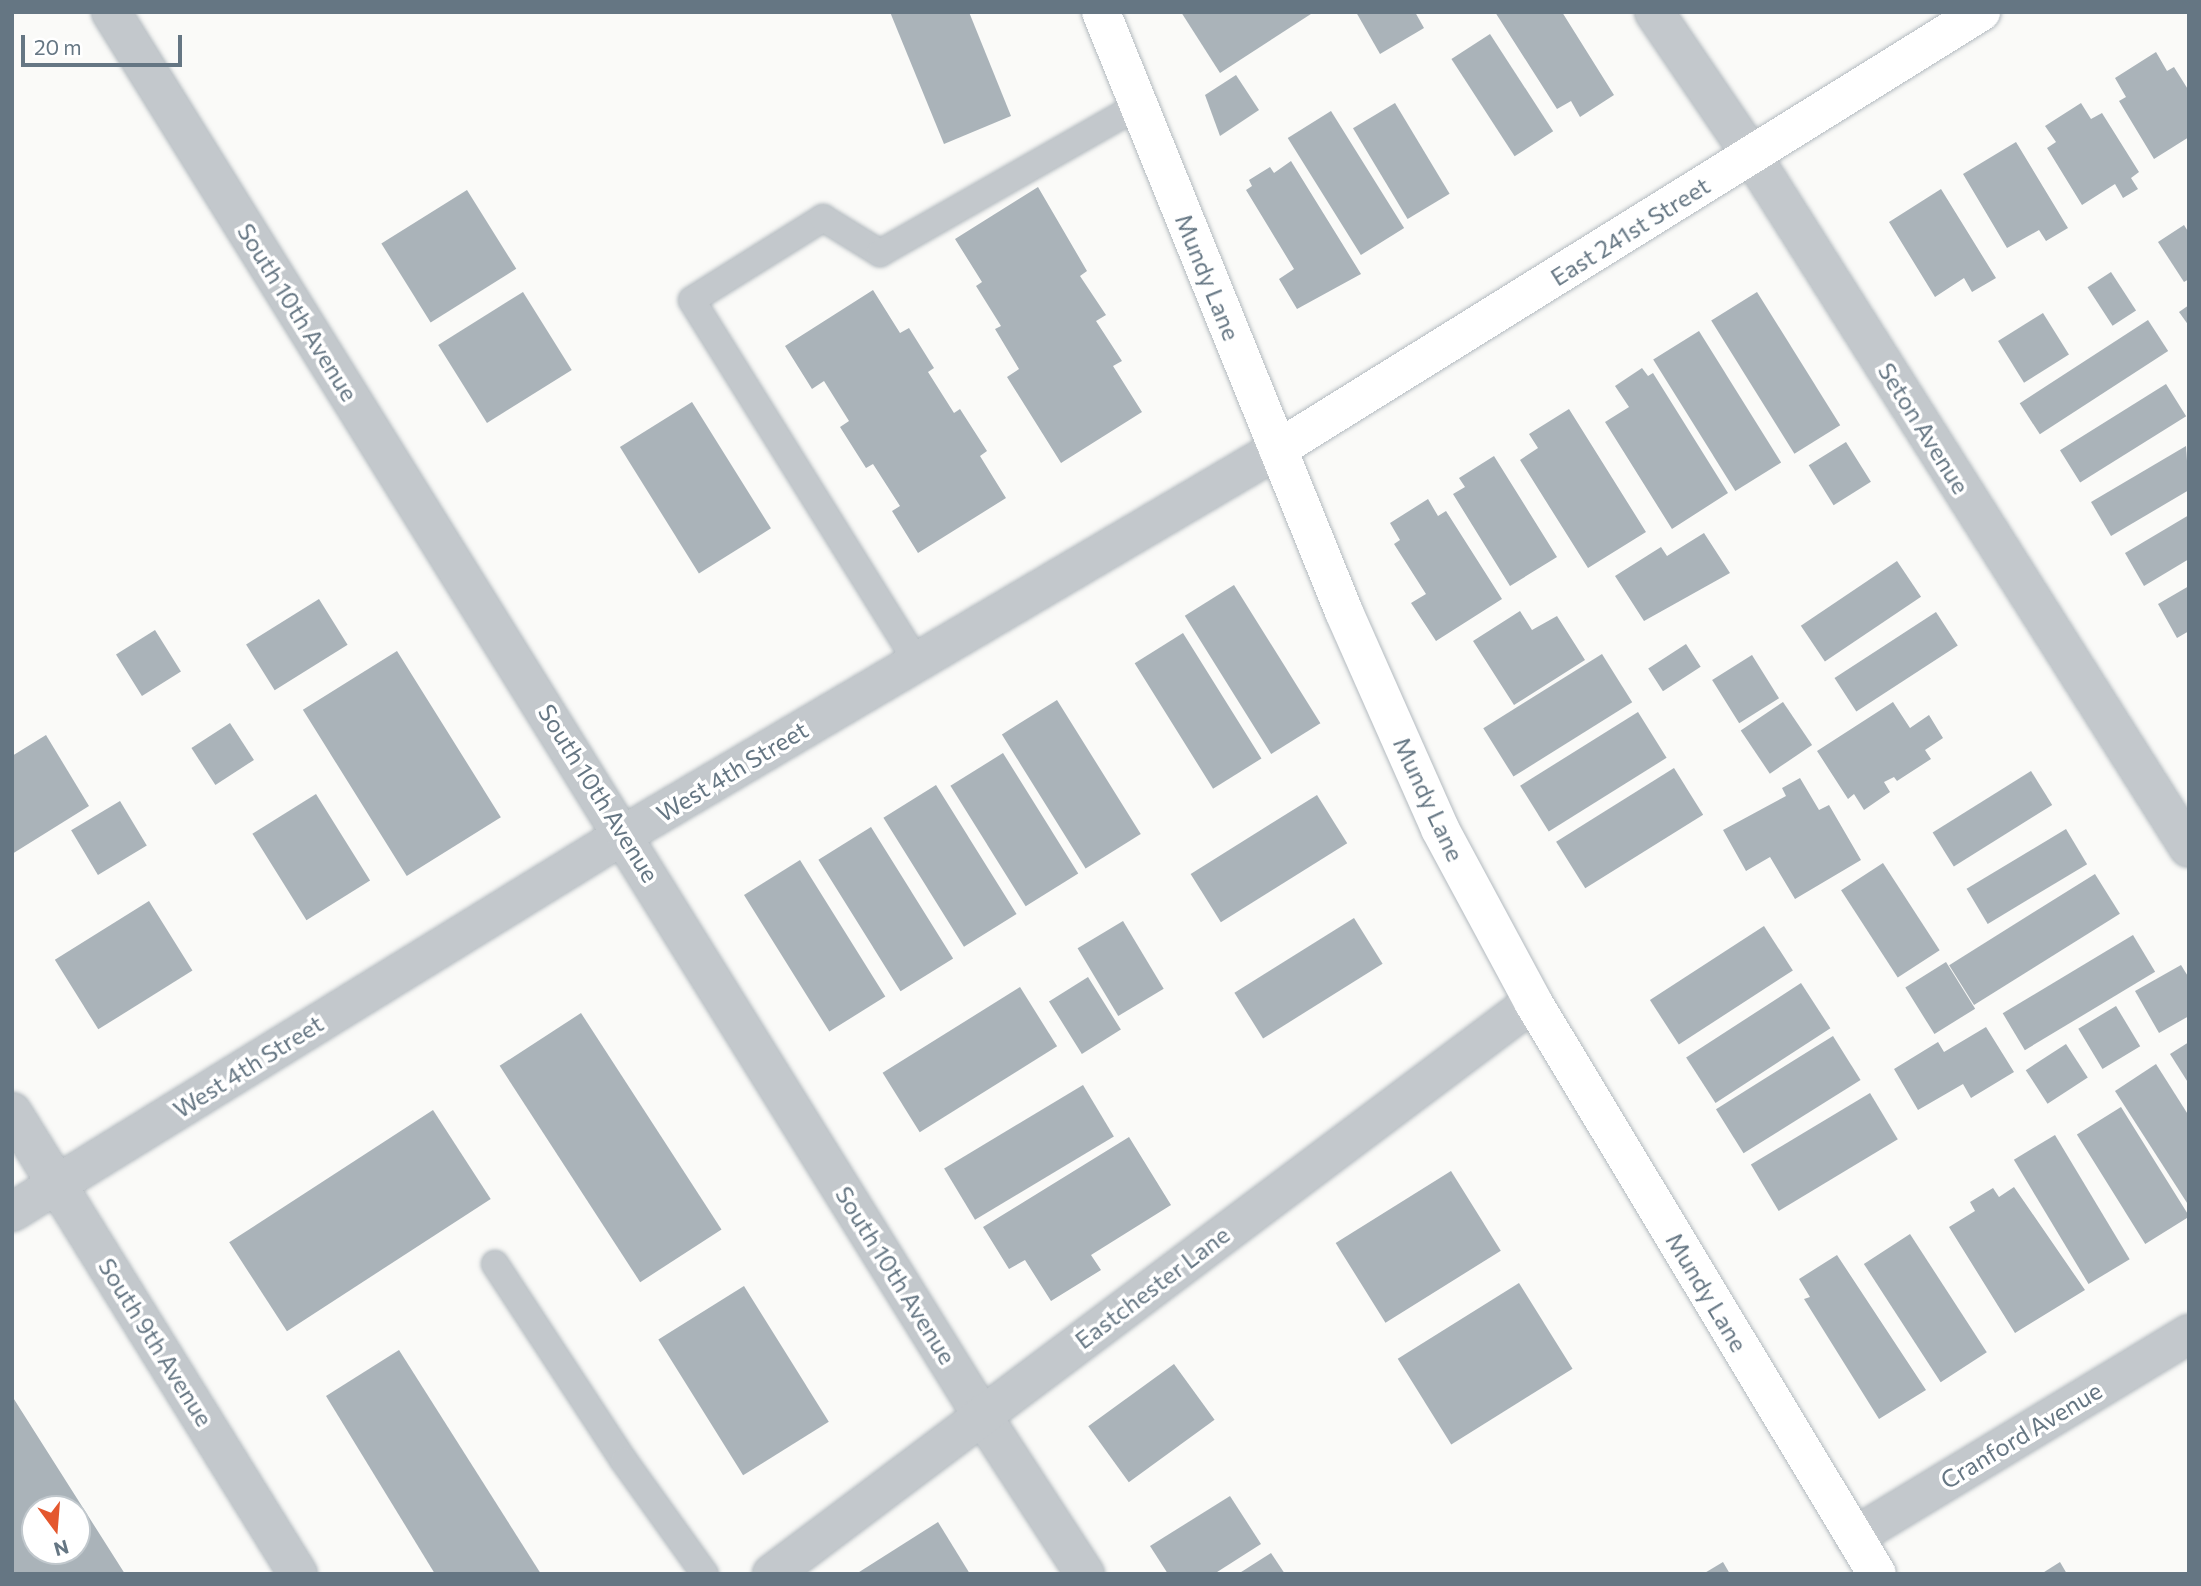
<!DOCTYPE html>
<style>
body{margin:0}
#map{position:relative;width:2201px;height:1586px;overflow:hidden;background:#fafaf8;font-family:Commissioner,sans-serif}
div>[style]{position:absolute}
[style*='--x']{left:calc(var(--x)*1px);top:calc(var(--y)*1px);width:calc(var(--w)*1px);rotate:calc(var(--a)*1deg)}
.building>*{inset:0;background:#aab3b9;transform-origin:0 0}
.roads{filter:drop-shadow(0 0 2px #b3babf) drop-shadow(0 0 2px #b3babf)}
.lane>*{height:26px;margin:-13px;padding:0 13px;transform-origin:13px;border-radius:13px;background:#c3c8cc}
.street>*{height:38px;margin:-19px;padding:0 19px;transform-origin:19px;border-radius:19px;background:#c3c8cc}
.secondary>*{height:38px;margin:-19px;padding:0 19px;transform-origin:19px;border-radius:19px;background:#fff}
span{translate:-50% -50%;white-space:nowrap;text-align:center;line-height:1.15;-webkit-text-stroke:7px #fff;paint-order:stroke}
.street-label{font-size:24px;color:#657683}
.frame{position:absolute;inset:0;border:14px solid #657683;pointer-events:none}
.north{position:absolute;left:21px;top:1495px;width:70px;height:70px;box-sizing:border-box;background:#fff;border:2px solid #c1c8cd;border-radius:50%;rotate:164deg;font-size:19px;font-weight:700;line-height:28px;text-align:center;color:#657683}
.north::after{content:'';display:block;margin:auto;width:24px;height:32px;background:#e4572e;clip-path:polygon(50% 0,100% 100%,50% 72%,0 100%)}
.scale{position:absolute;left:21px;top:35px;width:161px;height:32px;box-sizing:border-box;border:4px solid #657683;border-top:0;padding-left:9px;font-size:21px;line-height:24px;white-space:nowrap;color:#657683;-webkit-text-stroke:5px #fff;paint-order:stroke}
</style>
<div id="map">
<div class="building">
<div style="clip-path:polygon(890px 12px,969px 12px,1011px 116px,944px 144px)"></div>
<div style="clip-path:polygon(1181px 12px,1314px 12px,1220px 73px)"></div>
<div style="clip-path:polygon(1356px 12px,1415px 12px,1424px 28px,1380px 54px)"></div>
<div style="clip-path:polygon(1495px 12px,1562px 12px,1614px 95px,1580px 117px,1571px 101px,1557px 109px)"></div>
<div style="left:1490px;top:34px;width:116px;height:46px;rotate:57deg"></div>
<div style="clip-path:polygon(2156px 52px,2167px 71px,2174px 67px,2189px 91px,2189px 137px,2154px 159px,2119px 101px,2126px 97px,2115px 78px)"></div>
<div style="clip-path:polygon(1236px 75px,1259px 110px,1220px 136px,1205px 95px)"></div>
<div style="left:1395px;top:103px;width:106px;height:49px;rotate:59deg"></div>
<div style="clip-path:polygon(2081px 103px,2091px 119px,2102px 113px,2139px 172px,2131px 178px,2138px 189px,2123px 198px,2115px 184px,2082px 205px,2047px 148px,2056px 142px,2045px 126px)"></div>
<div style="left:1331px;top:111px;width:138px;height:51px;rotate:58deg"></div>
<div style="clip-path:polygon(2016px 142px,2068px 228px,2046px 241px,2039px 230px,2007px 248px,1963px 174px)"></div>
<div style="clip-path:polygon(1291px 161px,1361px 274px,1297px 309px,1279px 279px,1294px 269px,1246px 190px,1252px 186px,1249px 180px,1270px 167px,1274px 173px)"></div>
<div style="clip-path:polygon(1038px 187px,1087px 271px,1080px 276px,1106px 315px,1096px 321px,1122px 361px,1113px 366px,1142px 412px,1061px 463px,1007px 377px,1019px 369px,995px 329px,1001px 326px,976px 286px,982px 282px,955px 239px)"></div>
<div style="clip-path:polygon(1941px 189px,1996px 278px,1972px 292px,1964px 278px,1935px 297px,1889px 222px)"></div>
<div style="left:467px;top:190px;width:93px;height:101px;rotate:58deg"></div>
<div style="clip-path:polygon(2184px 225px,2189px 233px,2189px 279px,2184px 282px,2158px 242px)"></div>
<div style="left:2111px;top:272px;width:46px;height:28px;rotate:57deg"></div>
<div style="clip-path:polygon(873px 290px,900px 333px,909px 328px,934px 368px,928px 372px,954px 413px,960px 409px,987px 451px,980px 456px,1006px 498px,918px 553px,892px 511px,900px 506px,873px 464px,866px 468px,840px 427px,849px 421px,824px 381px,812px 389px,785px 346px)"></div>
<div style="left:523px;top:292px;width:92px;height:100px;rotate:58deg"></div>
<div style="left:1757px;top:292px;width:157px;height:54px;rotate:58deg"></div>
<div style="clip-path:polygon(2189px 305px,2189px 326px,2179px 312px)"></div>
<div style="left:2043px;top:313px;width:49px;height:53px;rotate:58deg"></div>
<div style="left:2148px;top:320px;width:37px;height:153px;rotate:57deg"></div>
<div style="left:1699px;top:331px;width:155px;height:54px;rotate:58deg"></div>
<div style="clip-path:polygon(1642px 368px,1648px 376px,1653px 373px,1728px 493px,1672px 529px,1605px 422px,1629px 407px,1615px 386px)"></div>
<div style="left:2166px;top:384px;width:38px;height:125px;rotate:58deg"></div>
<div style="left:692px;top:402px;width:149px;height:85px;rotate:58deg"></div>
<div style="clip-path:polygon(1569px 409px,1646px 532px,1588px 568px,1520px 460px,1538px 448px,1529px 434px)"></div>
<div style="left:1846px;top:442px;width:47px;height:44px;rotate:58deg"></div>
<div style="clip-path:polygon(2186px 446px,2189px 490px,2111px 536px,2091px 502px)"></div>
<div style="clip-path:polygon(1494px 456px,1557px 557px,1510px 586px,1453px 494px,1465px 487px,1459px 478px)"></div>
<div style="clip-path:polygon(1428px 499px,1438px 516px,1446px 511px,1502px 599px,1436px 641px,1411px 603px,1426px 594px,1394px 544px,1400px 540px,1390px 523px)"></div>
<div style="clip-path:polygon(2189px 515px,2189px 559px,2144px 586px,2125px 553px)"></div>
<div style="clip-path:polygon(1704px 533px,1730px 573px,1644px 621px,1615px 576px,1661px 547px,1667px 556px)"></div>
<div style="left:1897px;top:561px;width:43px;height:116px;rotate:56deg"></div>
<div style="left:1234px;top:585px;width:163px;height:58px;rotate:58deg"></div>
<div style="clip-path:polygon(2189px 586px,2189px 631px,2177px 638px,2158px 604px)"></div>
<div style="left:319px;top:599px;width:54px;height:86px;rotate:58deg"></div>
<div style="clip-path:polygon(1520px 611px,1532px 630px,1557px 616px,1585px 660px,1514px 705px,1473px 641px)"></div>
<div style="left:1936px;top:612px;width:40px;height:121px;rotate:57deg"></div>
<div style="left:155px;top:630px;width:49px;height:46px;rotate:58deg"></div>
<div style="left:1183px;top:633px;width:148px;height:57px;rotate:58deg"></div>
<div style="left:1686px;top:644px;width:27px;height:45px;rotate:57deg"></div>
<div style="left:397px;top:651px;width:196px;height:111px;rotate:58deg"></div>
<div style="left:1602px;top:654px;width:57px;height:140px;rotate:58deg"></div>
<div style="left:1752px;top:655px;width:51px;height:47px;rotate:58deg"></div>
<div style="left:1057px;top:700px;width:158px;height:65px;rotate:58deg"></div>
<div style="left:1783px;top:702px;width:52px;height:51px;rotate:56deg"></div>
<div style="clip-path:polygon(1893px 702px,1910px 728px,1929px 715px,1943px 738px,1925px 750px,1931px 759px,1897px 781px,1894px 777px,1884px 782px,1890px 792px,1864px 810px,1854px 794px,1848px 799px,1817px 751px)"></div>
<div style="left:1638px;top:712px;width:54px;height:139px;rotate:58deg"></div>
<div style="left:230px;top:723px;width:44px;height:46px;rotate:57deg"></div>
<div style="clip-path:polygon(46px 735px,89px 806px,12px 854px,12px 756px)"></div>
<div style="left:1003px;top:753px;width:142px;height:62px;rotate:58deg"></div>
<div style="left:1674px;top:768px;width:55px;height:139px;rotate:58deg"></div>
<div style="left:2031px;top:771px;width:40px;height:116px;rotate:58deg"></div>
<div style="clip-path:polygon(1800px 778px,1819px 810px,1829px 805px,1861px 860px,1795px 899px,1770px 857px,1746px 871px,1723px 830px,1786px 796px,1782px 788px)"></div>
<div style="left:936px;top:785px;width:152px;height:62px;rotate:58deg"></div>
<div style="left:316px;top:794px;width:102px;height:75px;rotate:58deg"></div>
<div style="left:1317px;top:795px;width:57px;height:149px;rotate:58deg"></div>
<div style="left:120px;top:801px;width:52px;height:57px;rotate:59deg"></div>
<div style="left:871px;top:827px;width:155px;height:62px;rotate:58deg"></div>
<div style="left:2066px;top:829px;width:41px;height:116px;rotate:59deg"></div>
<div style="left:800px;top:860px;width:161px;height:66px;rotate:58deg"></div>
<div style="left:1883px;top:863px;width:104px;height:50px;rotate:57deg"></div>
<div style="left:2095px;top:874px;width:47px;height:172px;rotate:58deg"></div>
<div style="left:149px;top:901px;width:82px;height:111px;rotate:58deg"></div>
<div style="left:1354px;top:918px;width:54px;height:141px;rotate:58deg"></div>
<div style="left:1123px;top:921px;width:79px;height:53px;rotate:59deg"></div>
<div style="left:1764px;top:926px;width:53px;height:136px;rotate:57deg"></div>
<div style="left:2133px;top:935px;width:43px;height:152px;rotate:59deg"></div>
<div style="left:1946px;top:962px;width:55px;height:48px;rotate:58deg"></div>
<div style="clip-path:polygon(2181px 965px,2189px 978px,2189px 1016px,2159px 1033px,2135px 991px)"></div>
<div style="left:1088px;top:977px;width:62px;height:46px;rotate:58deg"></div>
<div style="left:1801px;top:983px;width:54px;height:137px;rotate:57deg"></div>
<div style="left:1020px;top:987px;width:70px;height:162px;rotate:58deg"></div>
<div style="left:2116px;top:1006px;width:47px;height:44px;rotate:59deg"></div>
<div style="left:581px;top:1013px;width:258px;height:97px;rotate:57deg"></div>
<div style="clip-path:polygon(1986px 1027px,2014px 1072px,1971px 1098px,1963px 1084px,1918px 1110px,1894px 1069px,1938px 1042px,1944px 1052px)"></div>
<div style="left:1833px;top:1036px;width:52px;height:138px;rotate:58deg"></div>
<div style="clip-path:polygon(2189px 1042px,2189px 1084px,2170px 1054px)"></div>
<div style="left:2066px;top:1044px;width:40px;height:48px;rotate:57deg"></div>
<div style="clip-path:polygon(2156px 1064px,2189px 1116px,2189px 1206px,2115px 1091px)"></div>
<div style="left:1083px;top:1085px;width:60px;height:162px;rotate:59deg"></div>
<div style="left:1870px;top:1093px;width:54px;height:139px;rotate:59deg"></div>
<div style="left:2121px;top:1107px;width:129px;height:52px;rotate:58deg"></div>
<div style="left:433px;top:1110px;width:106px;height:243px;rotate:57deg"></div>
<div style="left:2055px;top:1135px;width:145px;height:48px;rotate:59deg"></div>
<div style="clip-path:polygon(1129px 1137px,1171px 1205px,1091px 1255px,1101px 1270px,1051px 1301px,1025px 1260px,1009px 1269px,983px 1227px)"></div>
<div style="left:1451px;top:1171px;width:94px;height:136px;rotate:58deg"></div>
<div style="clip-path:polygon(2014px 1187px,2085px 1290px,2015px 1333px,1949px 1227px,1975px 1211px,1970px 1202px,1993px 1188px,1999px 1197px)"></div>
<div style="left:1910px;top:1234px;width:141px;height:55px;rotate:57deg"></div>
<div style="clip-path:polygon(1837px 1255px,1926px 1390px,1879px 1419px,1804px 1299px,1810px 1297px,1799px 1279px)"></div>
<div style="left:1519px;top:1283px;width:101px;height:143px;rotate:58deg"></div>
<div style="left:744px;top:1286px;width:160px;height:101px;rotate:58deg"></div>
<div style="clip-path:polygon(399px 1350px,541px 1574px,435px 1574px,326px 1396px)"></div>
<div style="left:1174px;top:1364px;width:69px;height:106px;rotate:54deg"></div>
<div style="clip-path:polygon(evenodd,12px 1396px,125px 1574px,12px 1574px,12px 1396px,35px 1509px,77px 1509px,77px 1551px,35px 1551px,35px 1509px)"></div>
<div style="clip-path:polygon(1230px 1496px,1261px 1544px,1214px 1574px,1168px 1574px,1150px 1546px)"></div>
<div style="clip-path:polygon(938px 1522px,970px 1574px,856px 1574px)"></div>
<div style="clip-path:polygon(1271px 1553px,1285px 1574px,1238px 1574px)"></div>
<div style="clip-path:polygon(1723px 1562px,1730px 1574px,1703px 1574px)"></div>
<div style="clip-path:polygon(2060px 1562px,2067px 1574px,2041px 1574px)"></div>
</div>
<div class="roads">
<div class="lane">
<div style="--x:917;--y:662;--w:426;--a:-121.9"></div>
<div style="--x:692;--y:300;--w:155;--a:-32"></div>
<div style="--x:823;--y:218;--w:67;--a:31.6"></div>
<div style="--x:880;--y:253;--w:298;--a:-29.7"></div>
<div style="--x:495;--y:1264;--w:235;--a:56.8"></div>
<div style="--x:624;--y:1461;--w:139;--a:54.4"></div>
</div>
<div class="street">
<div style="--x:111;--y:12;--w:1650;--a:58.18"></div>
<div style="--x:981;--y:1414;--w:191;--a:57"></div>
<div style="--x:1654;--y:12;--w:174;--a:55.8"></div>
<div style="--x:1752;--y:156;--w:818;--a:57.73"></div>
<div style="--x:12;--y:1112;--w:543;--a:58.24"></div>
<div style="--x:12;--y:1212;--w:720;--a:-31.66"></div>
<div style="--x:625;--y:834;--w:758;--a:-30.52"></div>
<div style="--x:1854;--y:1537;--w:392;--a:-31.2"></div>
<div style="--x:772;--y:1574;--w:952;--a:-36.93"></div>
</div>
<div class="secondary">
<div style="--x:1101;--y:12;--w:647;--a:67.95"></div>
<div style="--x:1344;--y:612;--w:237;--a:66.1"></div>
<div style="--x:1440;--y:829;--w:196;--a:61.7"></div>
<div style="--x:1533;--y:1002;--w:667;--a:58.98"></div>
<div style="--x:1278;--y:449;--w:828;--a:-31.87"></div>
</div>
</div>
<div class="street-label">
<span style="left:1630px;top:231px;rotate:-32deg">East 241st Street</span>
<span style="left:1208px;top:277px;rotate:68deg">Mundy Lane</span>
<span style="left:298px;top:312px;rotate:58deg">South 10th Avenue</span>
<span style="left:1924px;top:428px;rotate:58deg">Seton Avenue</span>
<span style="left:732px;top:771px;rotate:-31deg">West 4th Street</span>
<span style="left:599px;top:793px;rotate:58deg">South 10th Avenue</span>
<span style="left:1429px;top:799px;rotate:65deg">Mundy Lane</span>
<span style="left:248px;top:1066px;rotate:-32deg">West 4th Street</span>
<span style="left:896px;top:1275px;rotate:58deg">South 10th Avenue</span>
<span style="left:1152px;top:1287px;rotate:-37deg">Eastchester Lane</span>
<span style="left:1707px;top:1292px;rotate:59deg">Mundy Lane</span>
<span style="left:156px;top:1342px;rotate:58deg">South 9th Avenue</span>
<span style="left:2021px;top:1435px;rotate:-31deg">Cranford Avenue</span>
</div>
<div class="frame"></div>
<div class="north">N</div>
<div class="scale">20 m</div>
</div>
